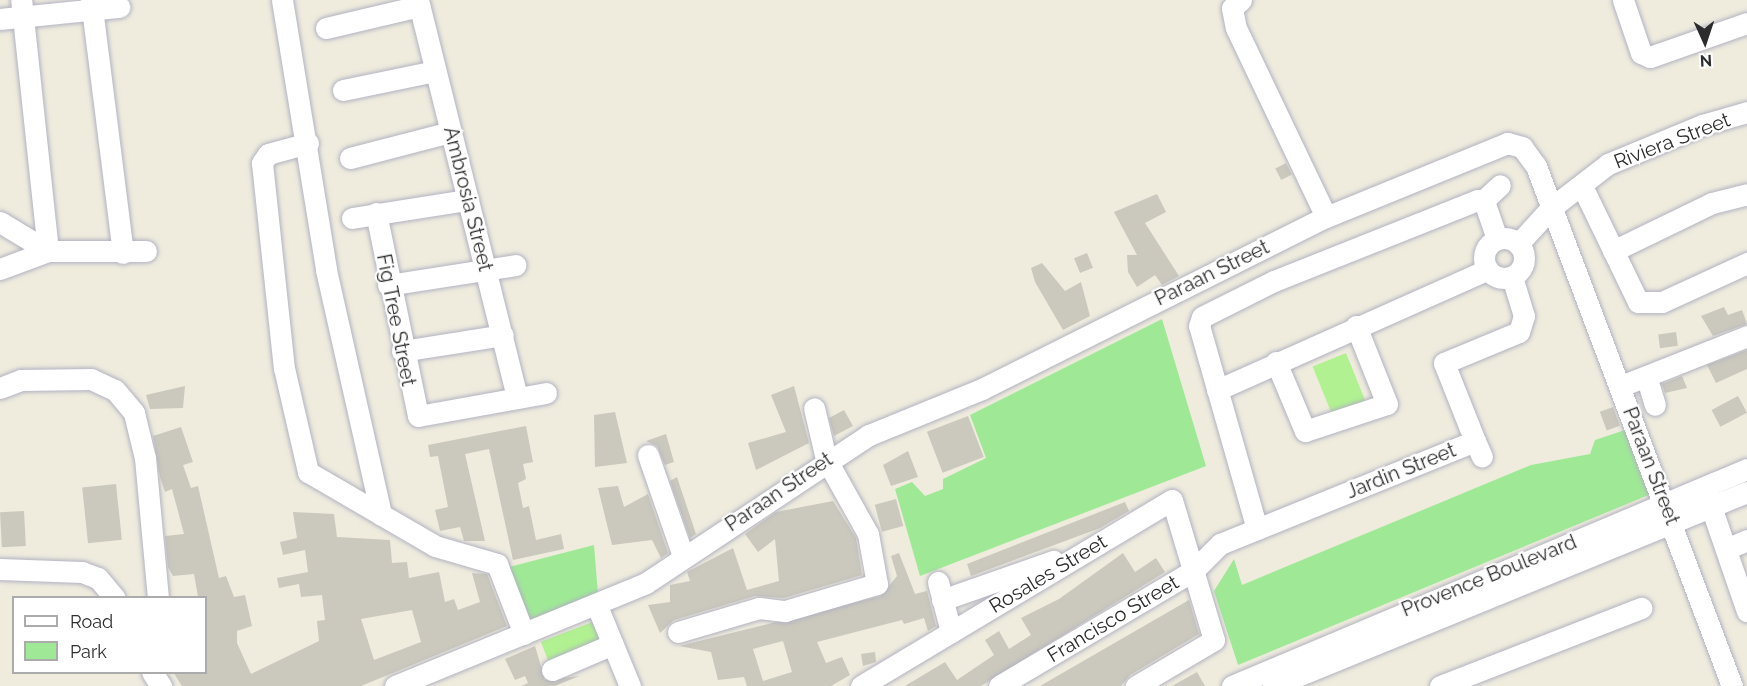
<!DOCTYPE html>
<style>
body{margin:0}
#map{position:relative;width:1747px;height:686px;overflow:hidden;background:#efecde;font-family:Raleway,sans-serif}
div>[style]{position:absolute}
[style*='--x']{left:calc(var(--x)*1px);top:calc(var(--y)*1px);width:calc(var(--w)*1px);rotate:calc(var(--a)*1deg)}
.green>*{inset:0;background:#9fe996}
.pitch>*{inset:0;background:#b1f191;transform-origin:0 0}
.building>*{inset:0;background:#cbc8bd;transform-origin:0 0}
.roads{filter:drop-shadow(0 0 2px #b2b2c1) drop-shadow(0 0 2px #b2b2c1)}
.minor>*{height:21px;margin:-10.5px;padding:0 10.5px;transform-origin:10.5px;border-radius:10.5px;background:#fff}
.minor>.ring{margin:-10.5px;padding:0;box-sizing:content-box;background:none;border:21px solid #fff;border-radius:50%}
span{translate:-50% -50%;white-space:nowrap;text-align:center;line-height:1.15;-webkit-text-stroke:4.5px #fff;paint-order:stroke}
.street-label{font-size:20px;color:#2c2c2c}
.legend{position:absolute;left:12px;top:596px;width:195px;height:78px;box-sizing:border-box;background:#fff;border:2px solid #ababab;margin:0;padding:8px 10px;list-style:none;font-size:18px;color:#2c2c2c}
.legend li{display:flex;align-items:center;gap:12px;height:30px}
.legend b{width:30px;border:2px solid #ababab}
.north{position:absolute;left:1675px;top:12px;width:60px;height:60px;-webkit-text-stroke:4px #fff;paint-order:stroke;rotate:177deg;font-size:16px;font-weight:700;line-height:24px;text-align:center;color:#2c2c2c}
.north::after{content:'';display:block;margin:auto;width:21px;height:27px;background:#2c2c2c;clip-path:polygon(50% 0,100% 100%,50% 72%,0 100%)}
</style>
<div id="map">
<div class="green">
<div style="clip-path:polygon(1162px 319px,1206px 466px,920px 576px,895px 489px,912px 482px,925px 496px,943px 489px,943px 479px,986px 458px,970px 415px)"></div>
<div style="clip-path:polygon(1631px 428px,1651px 494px,1238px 665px,1214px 591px,1234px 559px,1242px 585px,1531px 465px,1590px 454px,1595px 440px)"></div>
<div style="clip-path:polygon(594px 545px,599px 607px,532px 631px,509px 567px)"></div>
</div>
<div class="pitch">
<div style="left:1346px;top:353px;width:58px;height:36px;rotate:68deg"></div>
<div style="left:595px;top:621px;width:25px;height:58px;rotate:69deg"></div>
</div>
<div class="building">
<div style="left:1286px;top:163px;width:13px;height:12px;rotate:63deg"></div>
<div style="clip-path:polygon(1157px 194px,1166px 212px,1145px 223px,1179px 276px,1162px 285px,1155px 275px,1137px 287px,1128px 272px,1127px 255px,1137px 255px,1114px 212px)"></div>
<div style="left:1087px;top:253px;width:16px;height:14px;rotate:68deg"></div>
<div style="clip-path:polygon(1042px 263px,1065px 291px,1081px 282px,1090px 316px,1063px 330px,1035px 282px,1031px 268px)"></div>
<div style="clip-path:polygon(1724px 307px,1728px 315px,1742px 310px,1747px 324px,1713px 336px,1701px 316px)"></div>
<div style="left:1676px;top:332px;width:14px;height:18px;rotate:82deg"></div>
<div style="clip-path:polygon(1747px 350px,1747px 369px,1716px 383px,1707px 365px)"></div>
<div style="clip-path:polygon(1682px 376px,1687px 388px,1665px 393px,1662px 384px)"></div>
<div style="clip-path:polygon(185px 386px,183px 408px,150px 409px,146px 395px)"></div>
<div style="clip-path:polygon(794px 386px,809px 443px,756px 470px,748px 443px,786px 432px,771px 395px)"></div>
<div style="left:1738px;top:396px;width:19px;height:30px;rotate:62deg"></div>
<div style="left:1613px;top:407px;width:20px;height:14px;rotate:70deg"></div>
<div style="clip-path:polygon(844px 410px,853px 426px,834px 436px,829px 418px)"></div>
<div style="clip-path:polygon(615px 412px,627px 463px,595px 467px,594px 415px)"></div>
<div style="left:968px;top:416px;width:44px;height:44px;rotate:69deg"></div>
<div style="clip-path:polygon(526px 426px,533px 462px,523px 464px,526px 479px,518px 483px,523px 508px,529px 506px,536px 540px,561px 534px,564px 549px,513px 560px,489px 449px,465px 454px,485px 541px,464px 541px,460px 527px,440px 531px,435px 510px,448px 507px,438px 456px,430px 457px,428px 445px)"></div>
<div style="clip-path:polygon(evenodd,181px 427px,193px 462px,183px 465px,191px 488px,198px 486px,219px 578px,226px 576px,234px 597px,245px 595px,252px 626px,237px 631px,237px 643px,251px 674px,319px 641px,317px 621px,325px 620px,322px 595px,301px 597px,299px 584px,279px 588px,277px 578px,308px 572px,305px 550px,283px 555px,280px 542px,297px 538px,293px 512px,334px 514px,337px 537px,390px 540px,392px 563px,407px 562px,409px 578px,439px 572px,445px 602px,454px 599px,458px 610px,480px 602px,472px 573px,487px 574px,507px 626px,361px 686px,182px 686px,173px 672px,206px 672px,206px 597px,198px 597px,194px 574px,173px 576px,168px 567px,165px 536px,184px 534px,172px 489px,165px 492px,160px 477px,153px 436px,181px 427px,412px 610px,421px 642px,374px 660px,361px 619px,412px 610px)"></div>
<div style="clip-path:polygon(666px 434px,674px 462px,665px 465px,657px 446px,646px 441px)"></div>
<div style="clip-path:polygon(908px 451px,918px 477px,891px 486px,883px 465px)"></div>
<div style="clip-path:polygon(677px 477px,696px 534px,690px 538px,670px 481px)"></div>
<div style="left:116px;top:484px;width:56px;height:34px;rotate:84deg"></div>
<div style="clip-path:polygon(618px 486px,624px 507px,648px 494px,668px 553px,661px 558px,652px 540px,612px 545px,598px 488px)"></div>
<div style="left:896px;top:499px;width:28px;height:22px;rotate:75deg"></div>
<div style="clip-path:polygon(833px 501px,856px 538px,862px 575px,784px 598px,755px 596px,674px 620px,660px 633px,648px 605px,670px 602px,670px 585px,690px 581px,687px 572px,733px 548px,747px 590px,779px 581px,775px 539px,758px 552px,745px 534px,776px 512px)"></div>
<div style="clip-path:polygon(1125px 502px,1129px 511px,1100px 528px,971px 576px,967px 564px)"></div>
<div style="left:24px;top:511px;width:35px;height:24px;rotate:87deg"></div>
<div style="clip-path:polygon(evenodd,899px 553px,915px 594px,927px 591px,936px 626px,928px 631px,924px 618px,904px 624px,902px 620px,817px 642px,826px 663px,842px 657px,850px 675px,831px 686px,747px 686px,744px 677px,718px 680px,711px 652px,679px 646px,881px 596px,897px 576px,891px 556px,899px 553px,783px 641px,792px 672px,763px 681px,753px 649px,783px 641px)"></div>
<div style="clip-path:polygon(1123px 553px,1135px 572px,1156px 558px,1165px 572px,981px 686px,905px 686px,945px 662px,957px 680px,994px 655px,985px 640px,999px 631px,1009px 649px,1031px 635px,1021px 618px,1059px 599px)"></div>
<div style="clip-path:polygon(1189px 600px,1199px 634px,1130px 675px,1121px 686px,1040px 686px)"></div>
<div style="clip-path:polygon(535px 646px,545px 680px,579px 676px,555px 686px,521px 686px,528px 683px,525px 676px,515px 680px,505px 659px)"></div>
<div style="clip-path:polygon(875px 652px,876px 662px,863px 666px,861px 654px)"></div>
<div style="clip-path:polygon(1197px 672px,1205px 686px,1172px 686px)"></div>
</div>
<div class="roads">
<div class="minor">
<div style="--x:91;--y:0;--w:255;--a:82.8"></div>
<div style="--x:282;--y:0;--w:274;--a:80.7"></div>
<div style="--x:326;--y:270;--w:251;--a:77.3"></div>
<div style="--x:418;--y:0;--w:410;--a:76"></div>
<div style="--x:1241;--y:0;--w:12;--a:138"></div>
<div style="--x:1232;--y:8;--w:20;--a:79"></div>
<div style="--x:1236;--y:28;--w:209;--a:64.5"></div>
<div style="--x:1623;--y:0;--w:56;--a:71.2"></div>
<div style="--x:1641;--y:53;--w:10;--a:24"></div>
<div style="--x:1650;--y:57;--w:103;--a:-19.3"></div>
<div style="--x:0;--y:19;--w:120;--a:-5.8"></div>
<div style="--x:326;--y:28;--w:96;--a:-13.3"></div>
<div style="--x:343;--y:90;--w:94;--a:-11.7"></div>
<div style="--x:308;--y:143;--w:41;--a:164.6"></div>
<div style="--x:268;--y:154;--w:11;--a:124"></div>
<div style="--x:262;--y:163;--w:206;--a:83.9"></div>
<div style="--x:284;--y:368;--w:107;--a:77"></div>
<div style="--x:308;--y:472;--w:147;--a:30.2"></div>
<div style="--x:435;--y:546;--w:65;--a:16.2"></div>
<div style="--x:497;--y:564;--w:75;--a:68.9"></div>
<div style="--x:350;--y:158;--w:103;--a:-14.6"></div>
<div style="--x:1582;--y:186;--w:129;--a:64.2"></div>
<div style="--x:1638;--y:302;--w:24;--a:0"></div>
<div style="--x:1662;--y:302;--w:94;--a:-24.6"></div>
<div style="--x:1483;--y:201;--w:23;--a:-43"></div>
<div style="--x:376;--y:213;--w:207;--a:78.3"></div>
<div style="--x:418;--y:416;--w:130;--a:-10.2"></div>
<div style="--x:352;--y:218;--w:115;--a:-9"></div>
<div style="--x:0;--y:222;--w:56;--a:31.1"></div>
<div style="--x:48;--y:251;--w:98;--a:0"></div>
<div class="ring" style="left:1484px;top:238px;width:19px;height:19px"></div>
<div style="--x:1518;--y:244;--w:49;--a:-47.5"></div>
<div style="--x:1551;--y:208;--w:72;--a:-37.7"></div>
<div style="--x:1608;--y:164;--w:102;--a:-22.5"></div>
<div style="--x:1702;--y:125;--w:47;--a:-16.1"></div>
<div style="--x:1613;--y:251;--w:110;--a:-25.9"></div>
<div style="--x:1712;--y:203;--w:36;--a:-14"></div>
<div style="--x:0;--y:269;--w:51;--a:-20.6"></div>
<div style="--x:48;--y:251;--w:252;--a:-96.1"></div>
<div style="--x:388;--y:285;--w:129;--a:-8.9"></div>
<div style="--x:402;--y:351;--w:102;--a:-9"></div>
<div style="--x:1276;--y:362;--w:75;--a:67.2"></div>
<div style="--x:1305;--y:431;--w:86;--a:-18.2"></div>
<div style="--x:1387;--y:404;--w:84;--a:-111.7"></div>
<div style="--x:1647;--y:379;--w:27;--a:73"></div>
<div style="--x:1621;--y:386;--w:136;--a:-21.6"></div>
<div style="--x:0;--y:388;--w:22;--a:-21"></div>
<div style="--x:21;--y:380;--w:70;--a:-0.8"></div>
<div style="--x:91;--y:379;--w:26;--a:25"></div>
<div style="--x:115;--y:390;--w:30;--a:50"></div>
<div style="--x:134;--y:413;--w:46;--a:76.3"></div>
<div style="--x:145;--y:458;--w:141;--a:84.7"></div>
<div style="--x:1217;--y:390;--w:295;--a:-24"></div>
<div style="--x:1475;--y:441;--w:17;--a:66"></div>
<div style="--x:648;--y:455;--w:107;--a:70.9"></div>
<div style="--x:1707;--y:495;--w:123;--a:71"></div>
<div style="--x:1257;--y:529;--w:211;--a:-105.9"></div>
<div style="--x:1199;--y:326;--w:9;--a:-72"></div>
<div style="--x:1202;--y:317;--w:80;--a:-26.6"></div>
<div style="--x:1274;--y:281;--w:219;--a:-21.7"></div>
<div style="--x:1478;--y:200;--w:8;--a:30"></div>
<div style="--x:1485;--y:204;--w:37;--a:71"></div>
<div style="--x:1726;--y:549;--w:23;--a:-23"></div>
<div style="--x:0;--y:569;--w:82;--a:2.1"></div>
<div style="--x:82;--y:572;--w:17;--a:21"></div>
<div style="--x:98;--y:578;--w:26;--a:50"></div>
<div style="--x:938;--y:582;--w:52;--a:75.4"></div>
<div style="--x:942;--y:600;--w:118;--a:-19.4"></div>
<div style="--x:597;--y:606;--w:87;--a:67.6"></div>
<div style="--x:678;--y:632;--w:84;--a:-16.5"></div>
<div style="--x:759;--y:608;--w:26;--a:7"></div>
<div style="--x:785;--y:611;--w:96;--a:-16.4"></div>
<div style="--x:877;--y:584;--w:51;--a:-100.2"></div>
<div style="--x:868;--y:534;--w:86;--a:-119.2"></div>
<div style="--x:826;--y:459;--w:52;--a:-103.2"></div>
<div style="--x:552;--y:670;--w:66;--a:-23.1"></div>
<div style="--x:152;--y:672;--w:17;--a:57"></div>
<div style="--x:395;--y:686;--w:271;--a:-22.3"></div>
<div style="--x:646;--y:583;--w:268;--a:-33.6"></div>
<div style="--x:869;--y:435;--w:122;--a:-22.2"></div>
<div style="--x:982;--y:389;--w:385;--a:-26.6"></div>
<div style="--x:1326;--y:217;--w:196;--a:-22.2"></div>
<div style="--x:1507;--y:143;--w:16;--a:15"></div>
<div style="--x:1522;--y:147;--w:24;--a:54"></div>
<div style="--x:1536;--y:166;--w:556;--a:69.35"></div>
<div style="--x:861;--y:686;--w:362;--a:-30.9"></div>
<div style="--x:1172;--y:500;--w:146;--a:73.3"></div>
<div style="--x:1214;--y:640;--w:91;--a:149.5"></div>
<div style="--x:999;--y:686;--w:227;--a:-30.7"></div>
<div style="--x:1194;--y:570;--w:37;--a:-45"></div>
<div style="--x:1220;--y:544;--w:275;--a:-22"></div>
<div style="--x:1475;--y:441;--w:84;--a:-111.7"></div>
<div style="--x:1444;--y:363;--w:81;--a:-22.5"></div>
<div style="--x:1519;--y:332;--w:17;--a:-73"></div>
<div style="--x:1524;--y:316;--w:41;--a:-107.1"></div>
<div style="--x:1232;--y:686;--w:559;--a:-22.85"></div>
<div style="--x:1273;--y:686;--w:512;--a:-22.26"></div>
<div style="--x:1440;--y:686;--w:216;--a:-21.2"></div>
</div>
</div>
<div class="street-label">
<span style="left:1672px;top:141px;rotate:-21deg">Riviera Street</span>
<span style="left:468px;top:199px;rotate:76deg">Ambrosia Street</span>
<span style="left:1212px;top:273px;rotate:-26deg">Paraan Street</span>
<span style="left:396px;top:320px;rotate:79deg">Fig Tree Street</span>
<span style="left:1651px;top:466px;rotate:69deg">Paraan Street</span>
<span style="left:1401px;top:471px;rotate:-22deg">Jardin Street</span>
<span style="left:779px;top:492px;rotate:-34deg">Paraan Street</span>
<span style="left:1048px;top:574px;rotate:-31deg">Rosales Street</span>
<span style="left:1489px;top:576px;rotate:-22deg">Provence Boulevard</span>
<span style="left:1113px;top:619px;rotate:-31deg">Francisco Street</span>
</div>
<ul class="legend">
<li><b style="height:8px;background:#fff"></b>Road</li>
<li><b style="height:16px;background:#9fe996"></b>Park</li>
</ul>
<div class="north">N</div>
</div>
